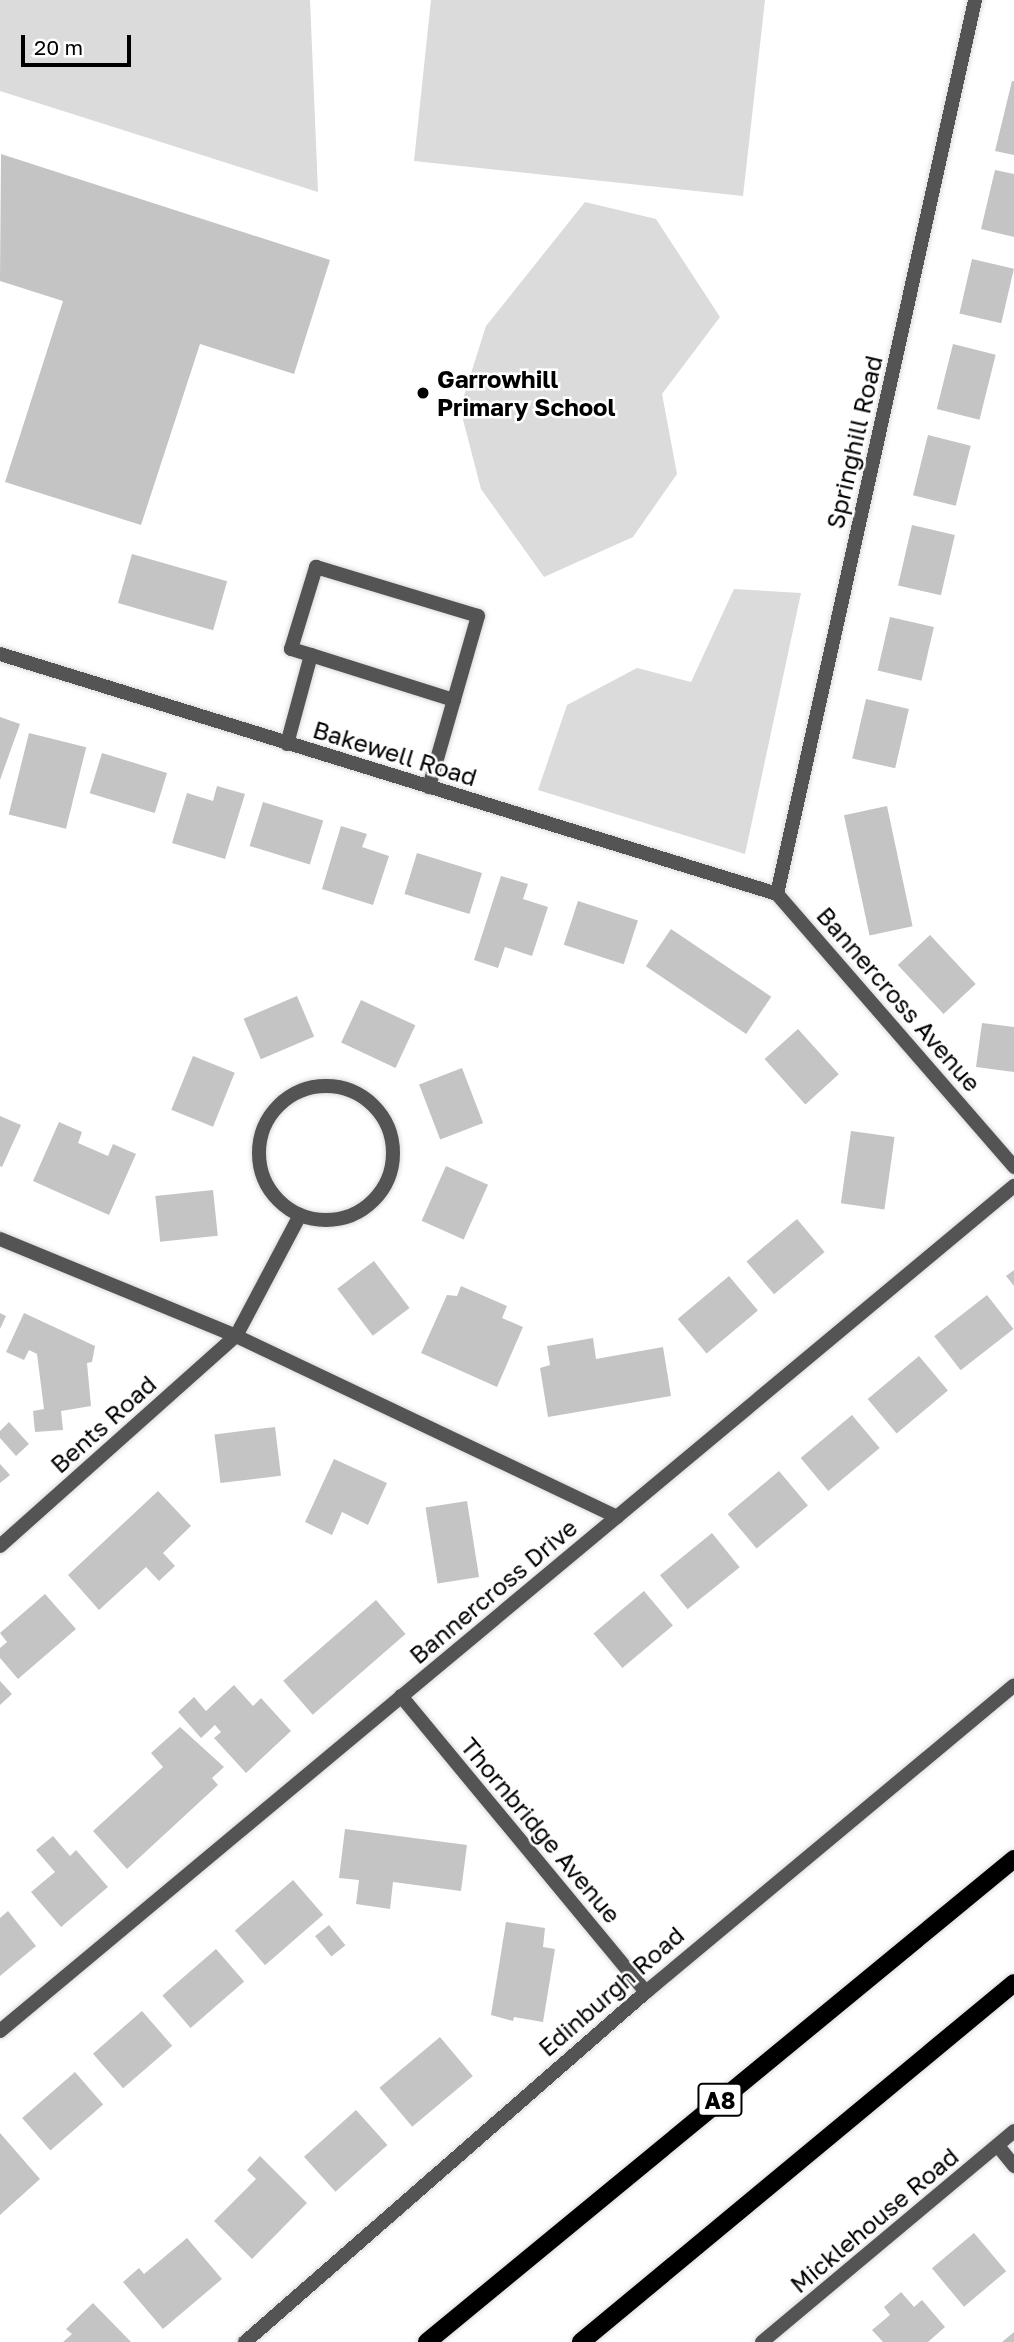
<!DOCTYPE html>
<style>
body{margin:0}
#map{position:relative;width:1014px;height:2342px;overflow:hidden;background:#fff;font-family:"Golos Text",sans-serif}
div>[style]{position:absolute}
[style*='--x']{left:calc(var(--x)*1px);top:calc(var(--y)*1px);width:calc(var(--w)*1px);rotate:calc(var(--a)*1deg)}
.green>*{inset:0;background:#dbdbdb}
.building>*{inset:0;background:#c4c4c4;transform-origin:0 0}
.roads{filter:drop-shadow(0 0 2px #dbdbdb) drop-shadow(0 0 2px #dbdbdb)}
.service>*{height:14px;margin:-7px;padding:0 7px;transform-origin:7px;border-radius:7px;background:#545454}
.minor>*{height:14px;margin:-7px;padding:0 7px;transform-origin:7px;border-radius:7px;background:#545454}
.minor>.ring{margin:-7px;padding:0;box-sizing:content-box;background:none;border:14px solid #545454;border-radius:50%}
.primary>*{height:18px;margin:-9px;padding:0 9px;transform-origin:9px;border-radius:9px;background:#000}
.dots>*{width:19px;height:19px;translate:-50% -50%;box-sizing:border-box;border:4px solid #fff;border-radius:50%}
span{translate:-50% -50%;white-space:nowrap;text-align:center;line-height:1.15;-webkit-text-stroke:5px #fff;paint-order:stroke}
.shield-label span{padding:2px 5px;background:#fff;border:2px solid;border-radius:5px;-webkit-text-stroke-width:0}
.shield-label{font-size:23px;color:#000;font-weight:700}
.poi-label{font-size:24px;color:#000;font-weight:700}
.left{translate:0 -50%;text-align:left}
.street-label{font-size:24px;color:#000}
.scale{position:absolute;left:21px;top:35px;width:110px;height:32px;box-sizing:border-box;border:4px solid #000;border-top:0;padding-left:9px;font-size:21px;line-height:24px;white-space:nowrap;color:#000;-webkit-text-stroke:5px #fff;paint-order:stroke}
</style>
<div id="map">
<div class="green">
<div style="clip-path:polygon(0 0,310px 0,318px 192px,0 91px)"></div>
<div style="clip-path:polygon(431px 0,765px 0,743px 196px,414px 161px)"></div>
<div style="clip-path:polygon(585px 202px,656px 219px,720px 317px,662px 394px,677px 474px,633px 537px,544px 577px,481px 489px,460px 408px,486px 326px)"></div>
<div style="clip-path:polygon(734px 589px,801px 593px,745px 854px,538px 790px,567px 705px,637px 668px,691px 682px)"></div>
</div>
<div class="building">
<div style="clip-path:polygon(1012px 81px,1014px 81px,1014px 155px,995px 151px)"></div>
<div style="clip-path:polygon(1px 154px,330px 260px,294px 374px,200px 344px,141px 525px,5px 482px,63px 301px,0 281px)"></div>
<div style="clip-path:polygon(995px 170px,1014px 174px,1014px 237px,981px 229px)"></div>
<div style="left:972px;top:259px;width:43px;height:56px;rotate:13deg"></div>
<div style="left:953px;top:344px;width:44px;height:67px;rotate:14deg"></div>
<div style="left:928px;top:435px;width:44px;height:62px;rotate:14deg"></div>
<div style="left:912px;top:525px;width:44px;height:62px;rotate:13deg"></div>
<div style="left:132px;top:554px;width:99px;height:51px;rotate:16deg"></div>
<div style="left:890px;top:617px;width:45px;height:55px;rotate:13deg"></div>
<div style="left:866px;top:699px;width:44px;height:61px;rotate:13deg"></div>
<div style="clip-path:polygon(0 717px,20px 724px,0 780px)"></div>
<div style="left:29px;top:733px;width:59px;height:84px;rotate:14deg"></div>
<div style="left:102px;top:753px;width:68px;height:42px;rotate:17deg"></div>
<div style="clip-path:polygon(217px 786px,245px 794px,225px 859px,172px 843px,187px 793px,213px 801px)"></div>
<div style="left:263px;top:802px;width:63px;height:46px;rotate:17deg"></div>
<div style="left:887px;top:806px;width:123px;height:44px;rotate:78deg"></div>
<div style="clip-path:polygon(341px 826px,367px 834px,362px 847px,389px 856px,373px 905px,322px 889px)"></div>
<div style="left:417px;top:853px;width:68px;height:43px;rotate:17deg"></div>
<div style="clip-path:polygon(501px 876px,528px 884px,523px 899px,548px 907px,532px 956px,505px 947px,498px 968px,474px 960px)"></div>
<div style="left:578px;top:901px;width:63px;height:46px;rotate:18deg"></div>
<div style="left:671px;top:929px;width:121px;height:45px;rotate:34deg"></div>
<div style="left:930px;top:935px;width:67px;height:44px;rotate:47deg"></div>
<div style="left:297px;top:996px;width:44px;height:58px;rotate:67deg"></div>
<div style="left:361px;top:1000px;width:60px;height:47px;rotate:25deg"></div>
<div style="clip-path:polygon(982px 1023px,1014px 1027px,1014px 1072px,976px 1067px)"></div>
<div style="left:798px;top:1029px;width:61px;height:45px;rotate:48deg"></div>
<div style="left:193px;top:1056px;width:45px;height:58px;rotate:22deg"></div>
<div style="left:462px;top:1068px;width:59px;height:46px;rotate:69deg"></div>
<div style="clip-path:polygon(0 1116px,21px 1125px,2px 1167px,0 1166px)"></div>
<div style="clip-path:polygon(59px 1122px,82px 1132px,78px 1143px,108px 1156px,113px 1144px,136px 1154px,109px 1215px,33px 1181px)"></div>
<div style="left:851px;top:1131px;width:44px;height:73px;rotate:8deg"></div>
<div style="left:446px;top:1166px;width:46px;height:60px;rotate:24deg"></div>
<div style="left:213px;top:1190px;width:46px;height:58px;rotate:84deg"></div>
<div style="left:797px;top:1219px;width:43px;height:66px;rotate:50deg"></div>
<div style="left:374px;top:1261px;width:59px;height:46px;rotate:53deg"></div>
<div style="clip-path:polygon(1014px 1270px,1014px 1286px,1006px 1276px)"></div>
<div style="left:729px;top:1276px;width:45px;height:67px;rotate:50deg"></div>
<div style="clip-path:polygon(461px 1286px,507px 1306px,502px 1318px,523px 1327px,497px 1387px,421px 1353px,447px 1295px,457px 1296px)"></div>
<div style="left:987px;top:1295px;width:43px;height:67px;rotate:52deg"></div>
<div style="clip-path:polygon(0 1313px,6px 1316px,0 1329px)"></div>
<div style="clip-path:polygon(24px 1313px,95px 1346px,92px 1362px,87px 1363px,91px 1406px,61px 1411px,63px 1430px,35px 1432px,33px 1411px,44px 1409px,37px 1354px,29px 1350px,24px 1360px,6px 1352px)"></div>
<div style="clip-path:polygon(593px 1338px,596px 1359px,663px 1347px,671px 1396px,548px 1417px,540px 1368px,550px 1365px,547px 1346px)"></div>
<div style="left:919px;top:1356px;width:45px;height:67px;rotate:50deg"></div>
<div style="left:852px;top:1415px;width:43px;height:67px;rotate:50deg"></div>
<div style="clip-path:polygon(9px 1422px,29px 1444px,16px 1456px,0 1438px,0 1431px)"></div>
<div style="left:275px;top:1427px;width:49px;height:61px;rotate:83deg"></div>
<div style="clip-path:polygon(334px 1459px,387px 1483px,368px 1525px,342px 1512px,332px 1535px,305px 1522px)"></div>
<div style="clip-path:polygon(0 1464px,10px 1475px,0 1483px)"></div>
<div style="left:779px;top:1471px;width:45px;height:67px;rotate:50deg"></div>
<div style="clip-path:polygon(158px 1491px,191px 1526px,163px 1553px,175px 1566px,159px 1581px,146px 1567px,99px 1610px,68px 1575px)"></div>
<div style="left:467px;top:1501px;width:77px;height:42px;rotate:81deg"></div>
<div style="left:712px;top:1533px;width:44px;height:67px;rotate:51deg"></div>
<div style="left:644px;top:1591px;width:45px;height:66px;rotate:50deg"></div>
<div style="clip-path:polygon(45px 1594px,76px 1629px,18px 1679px,0 1658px,0 1648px,7px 1642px,0 1633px)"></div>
<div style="left:376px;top:1600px;width:45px;height:123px;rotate:49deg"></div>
<div style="clip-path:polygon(0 1681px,12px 1694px,0 1705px)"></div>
<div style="clip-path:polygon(234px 1685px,253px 1706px,261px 1698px,291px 1731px,246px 1773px,214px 1738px,221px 1732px,215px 1725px,201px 1738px,178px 1712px,194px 1697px,206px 1711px)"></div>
<div style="clip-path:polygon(180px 1727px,224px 1767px,212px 1778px,218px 1785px,127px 1869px,93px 1831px,163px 1767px,151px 1753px)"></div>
<div style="clip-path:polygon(345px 1829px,467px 1845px,461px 1891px,393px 1882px,390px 1909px,356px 1904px,359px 1880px,339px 1878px)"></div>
<div style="clip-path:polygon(53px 1836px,70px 1856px,76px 1850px,108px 1887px,61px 1927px,31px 1892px,55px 1872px,36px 1850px)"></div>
<div style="left:293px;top:1880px;width:46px;height:77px;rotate:49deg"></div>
<div style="clip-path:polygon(8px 1911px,36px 1946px,0 1976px,0 1918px)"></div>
<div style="clip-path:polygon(506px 1922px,545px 1928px,543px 1947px,555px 1949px,543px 2022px,514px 2017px,513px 2021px,491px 2015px)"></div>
<div style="left:329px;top:1925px;width:26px;height:18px;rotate:51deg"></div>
<div style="left:216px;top:1949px;width:43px;height:71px;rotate:49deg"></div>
<div style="left:142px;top:2011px;width:46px;height:65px;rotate:49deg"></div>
<div style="left:440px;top:2037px;width:51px;height:79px;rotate:50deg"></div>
<div style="left:75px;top:2072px;width:43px;height:70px;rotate:49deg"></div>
<div style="left:356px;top:2110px;width:47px;height:70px;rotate:48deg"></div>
<div style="clip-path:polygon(0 2133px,40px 2179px,0 2215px)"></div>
<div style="clip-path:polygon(260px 2156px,307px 2203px,252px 2259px,214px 2221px,256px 2179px,247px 2170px)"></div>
<div style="left:974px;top:2233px;width:50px;height:55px;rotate:50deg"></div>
<div style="clip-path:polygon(187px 2238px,222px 2279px,163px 2329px,123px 2282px,139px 2268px,144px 2274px)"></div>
<div style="clip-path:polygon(901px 2292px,914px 2307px,922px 2300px,945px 2327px,928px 2342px,883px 2342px,872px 2330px,890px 2315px,884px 2307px)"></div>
<div style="clip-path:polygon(93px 2303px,131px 2342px,63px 2342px,72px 2334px,66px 2329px)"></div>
<div style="clip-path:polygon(1014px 2332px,1014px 2342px,1002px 2342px)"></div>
</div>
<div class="roads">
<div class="service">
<div style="--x:311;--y:655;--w:150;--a:17.5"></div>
<div style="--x:287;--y:744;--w:92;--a:-74.9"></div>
<div style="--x:311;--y:655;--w:21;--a:-163"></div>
<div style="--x:291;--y:649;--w:86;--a:-73"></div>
<div style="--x:316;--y:567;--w:169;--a:16.8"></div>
<div style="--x:478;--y:616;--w:178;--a:106"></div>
</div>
<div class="minor">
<div style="--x:0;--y:654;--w:813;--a:17.16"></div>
<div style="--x:777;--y:894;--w:916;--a:-77.51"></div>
<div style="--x:777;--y:894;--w:362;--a:49"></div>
<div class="ring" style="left:259px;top:1086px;width:120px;height:120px"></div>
<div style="--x:0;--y:1239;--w:255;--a:22.3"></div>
<div style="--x:236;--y:1336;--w:422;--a:25.4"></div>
<div style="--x:0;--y:1546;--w:316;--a:-41.7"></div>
<div style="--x:236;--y:1336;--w:137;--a:-62.1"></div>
<div style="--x:401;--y:1696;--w:384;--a:50.4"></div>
<div style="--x:0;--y:2031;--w:1320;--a:-39.81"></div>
<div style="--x:998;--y:2146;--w:26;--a:51"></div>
<div style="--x:245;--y:2342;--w:532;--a:-41.12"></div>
<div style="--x:646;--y:1992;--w:479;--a:-39.8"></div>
<div style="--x:762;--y:2342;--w:329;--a:-39.9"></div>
</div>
<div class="primary">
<div style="--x:427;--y:2342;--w:760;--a:-39.45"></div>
<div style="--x:581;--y:2342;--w:562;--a:-39.66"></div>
</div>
</div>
<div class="dots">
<div style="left:423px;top:393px;background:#000"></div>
</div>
<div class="shield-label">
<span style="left:720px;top:2100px">A8</span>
</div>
<div class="poi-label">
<span class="left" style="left:437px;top:393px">Garrowhill<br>Primary School</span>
</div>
<div class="street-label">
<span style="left:854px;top:442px;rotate:-77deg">Springhill Road</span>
<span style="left:395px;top:753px;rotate:17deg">Bakewell Road</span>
<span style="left:899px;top:999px;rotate:49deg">Bannercross Avenue</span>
<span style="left:103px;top:1424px;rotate:-42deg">Bents Road</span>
<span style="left:493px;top:1591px;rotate:-40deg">Bannercross Drive</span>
<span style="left:541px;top:1830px;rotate:50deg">Thornbridge Avenue</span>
<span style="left:611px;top:1991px;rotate:-41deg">Edinburgh Road</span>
<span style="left:874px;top:2220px;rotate:-40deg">Micklehouse Road</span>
</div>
<div class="scale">20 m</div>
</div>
